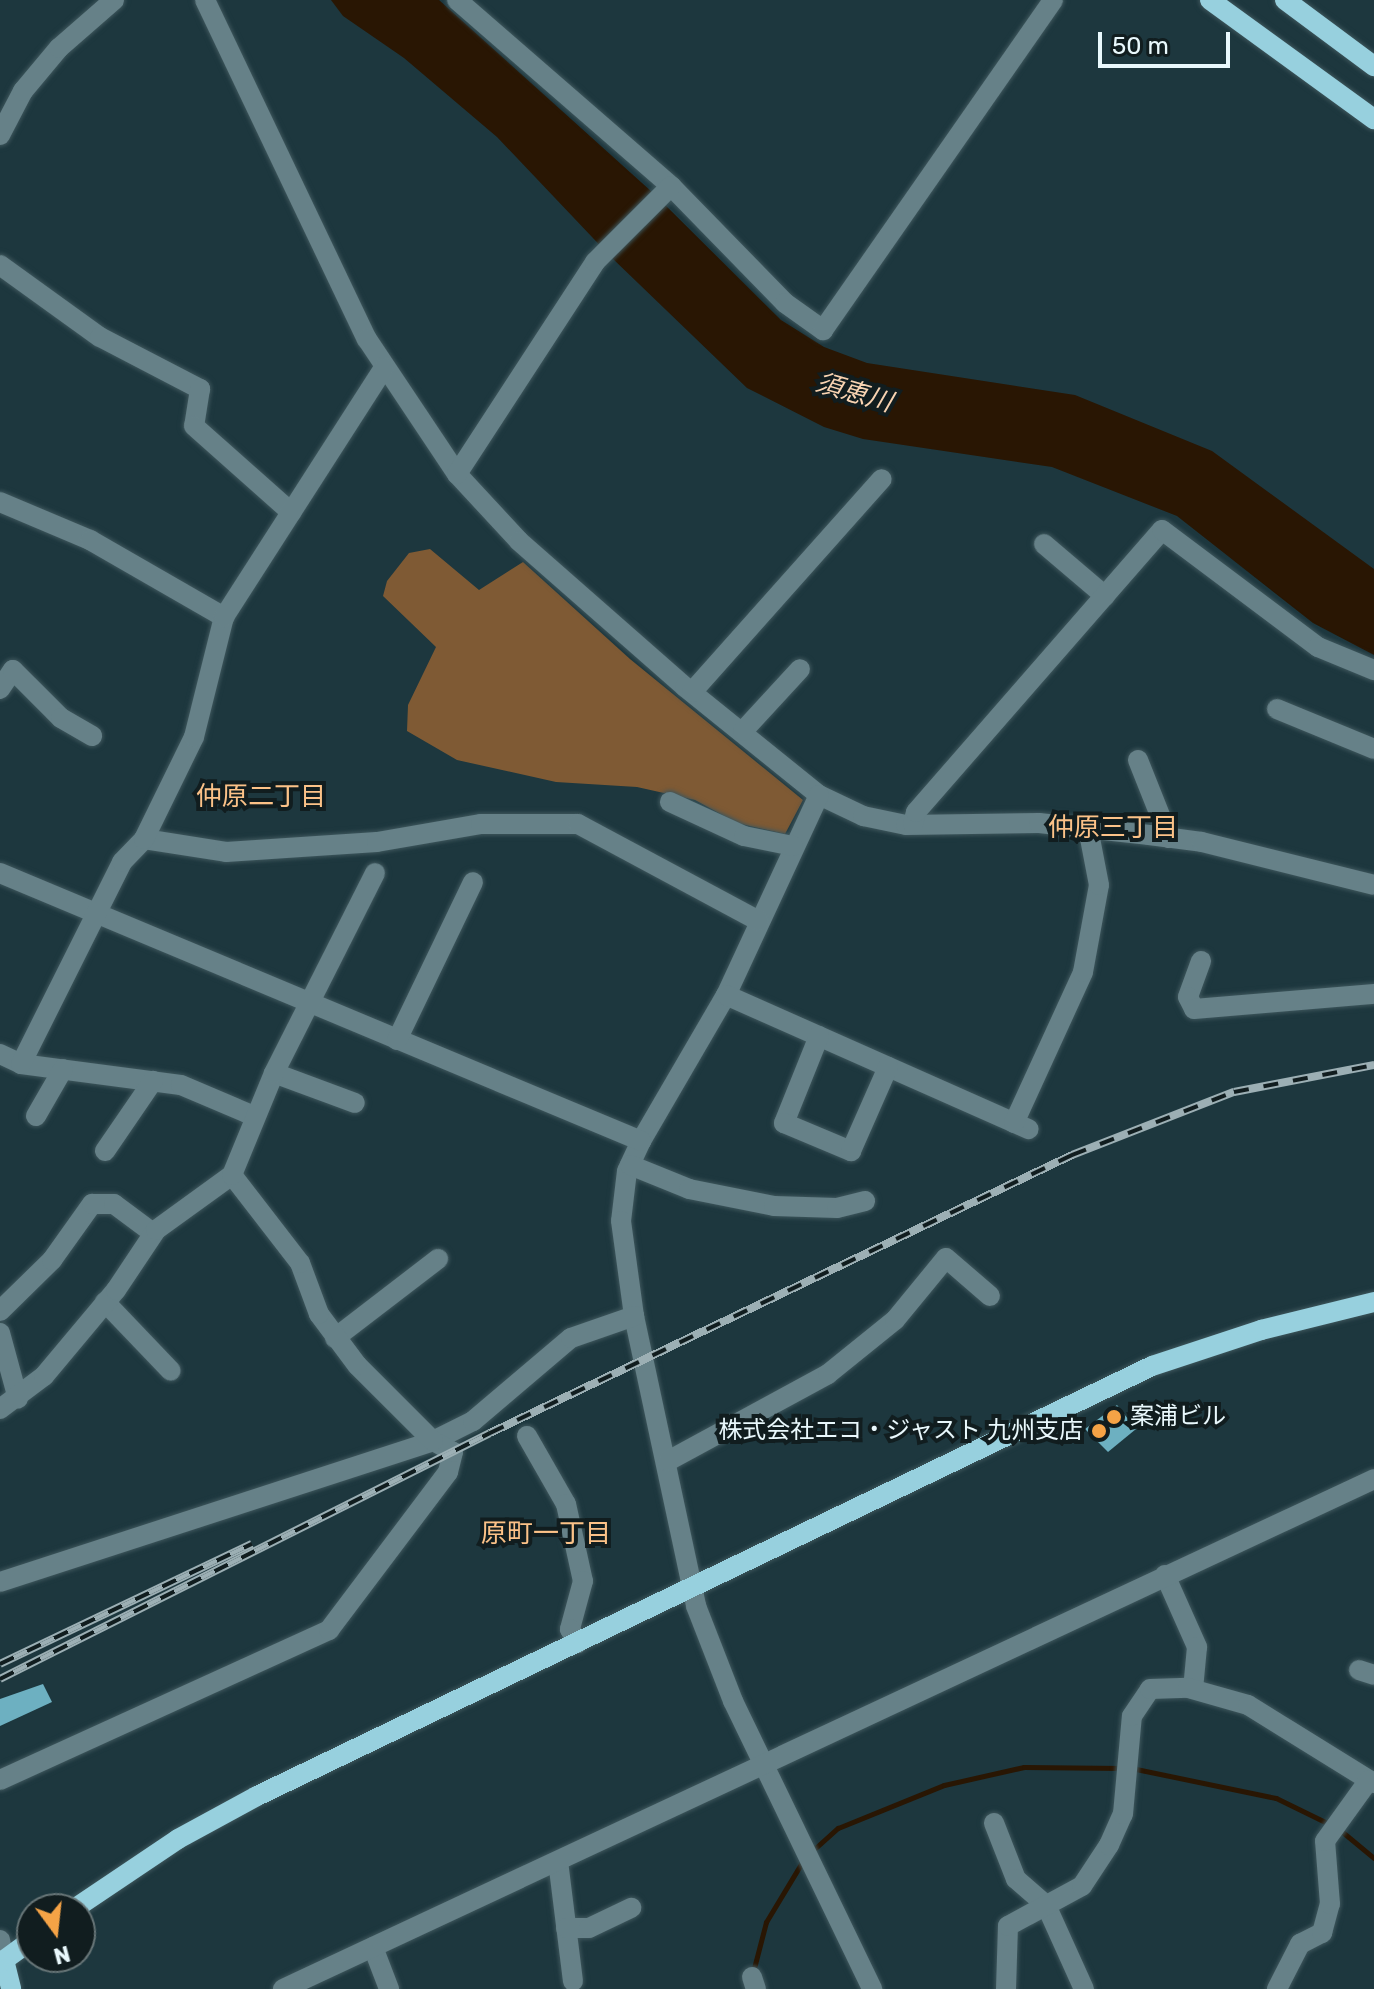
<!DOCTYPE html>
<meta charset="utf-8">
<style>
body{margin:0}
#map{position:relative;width:1374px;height:1989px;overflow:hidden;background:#1d373e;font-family:Rubik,"Noto Sans JP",sans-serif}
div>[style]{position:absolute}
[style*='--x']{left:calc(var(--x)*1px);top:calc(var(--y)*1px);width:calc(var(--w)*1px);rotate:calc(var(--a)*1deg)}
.forest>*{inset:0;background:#7f5a34}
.water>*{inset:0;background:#291603}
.stream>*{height:5px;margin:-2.5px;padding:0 2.5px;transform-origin:2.5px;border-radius:2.5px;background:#291603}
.building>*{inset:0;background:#6db0c1}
.roads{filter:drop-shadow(0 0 2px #3e565c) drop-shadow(0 0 2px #3e565c)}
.minor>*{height:20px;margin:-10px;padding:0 10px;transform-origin:10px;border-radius:10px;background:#668188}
.major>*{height:20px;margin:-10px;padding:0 10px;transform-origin:10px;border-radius:10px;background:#97d0de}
.rail>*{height:8px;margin-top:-4px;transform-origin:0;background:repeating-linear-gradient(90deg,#111d1f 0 15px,#9cafb4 0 30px);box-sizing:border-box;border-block:2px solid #9cafb4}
.dots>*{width:22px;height:22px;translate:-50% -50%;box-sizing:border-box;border:4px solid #111d1f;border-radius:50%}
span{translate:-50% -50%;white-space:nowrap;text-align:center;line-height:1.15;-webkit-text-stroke:8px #111d1f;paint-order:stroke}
.poi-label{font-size:24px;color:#e9f8fc}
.left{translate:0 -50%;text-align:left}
.right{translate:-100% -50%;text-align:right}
.water-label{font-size:26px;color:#f8d3b1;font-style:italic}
.neighbourhood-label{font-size:26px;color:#fcc288}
.north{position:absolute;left:16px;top:1893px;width:80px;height:80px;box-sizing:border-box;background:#111d1f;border:2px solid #677577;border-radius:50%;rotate:165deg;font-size:22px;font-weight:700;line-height:32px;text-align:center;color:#e9f8fc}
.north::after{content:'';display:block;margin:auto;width:28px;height:36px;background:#f5a346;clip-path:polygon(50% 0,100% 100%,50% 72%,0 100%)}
.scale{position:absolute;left:1098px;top:32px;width:132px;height:36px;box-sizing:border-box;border:4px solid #e9f8fc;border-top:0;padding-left:10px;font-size:24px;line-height:28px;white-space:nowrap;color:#e9f8fc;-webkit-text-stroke:6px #111d1f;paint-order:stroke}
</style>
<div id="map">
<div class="forest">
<div style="clip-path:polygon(430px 549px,479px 590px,523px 562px,630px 659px,803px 800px,785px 834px,737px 823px,695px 800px,637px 787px,556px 782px,457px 760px,407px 731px,408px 705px,436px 647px,383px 596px,387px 581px,409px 553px)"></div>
</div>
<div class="water">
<div style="clip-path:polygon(331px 0,439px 0,652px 192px,781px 320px,824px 347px,867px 363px,1075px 395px,1212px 451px,1374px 569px,1374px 655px,1313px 623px,1177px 516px,1052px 467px,863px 439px,824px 427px,747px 388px,611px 257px,497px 137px,404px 58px,343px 16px)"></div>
</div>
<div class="stream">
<div style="--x:1131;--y:1768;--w:148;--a:11.7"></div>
<div style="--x:1276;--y:1798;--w:61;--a:26.1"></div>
<div style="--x:1340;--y:1830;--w:44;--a:39.5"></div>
<div style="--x:811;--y:1852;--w:36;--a:-42"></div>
<div style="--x:838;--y:1828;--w:114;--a:-22.1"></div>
<div style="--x:944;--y:1785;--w:82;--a:-12.7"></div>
<div style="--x:1024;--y:1767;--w:97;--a:0.6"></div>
<div style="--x:753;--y:1972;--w:52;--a:-75.4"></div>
<div style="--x:766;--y:1922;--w:74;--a:-58.9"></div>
</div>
<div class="building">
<div style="clip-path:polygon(1117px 1405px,1136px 1429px,1108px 1452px,1085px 1429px)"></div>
<div style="clip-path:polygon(43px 1684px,52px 1702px,0 1726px,0 1699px)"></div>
</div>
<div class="roads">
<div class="minor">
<div style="--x:205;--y:0;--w:376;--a:64.5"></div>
<div style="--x:367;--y:339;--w:162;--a:56.3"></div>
<div style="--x:457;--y:474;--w:91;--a:47.2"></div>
<div style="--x:519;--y:541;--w:221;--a:41.3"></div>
<div style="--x:685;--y:687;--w:172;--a:38.9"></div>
<div style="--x:819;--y:795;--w:49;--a:25.5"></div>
<div style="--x:863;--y:816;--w:44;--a:11.8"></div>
<div style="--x:906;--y:825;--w:133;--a:-0.9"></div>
<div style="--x:1039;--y:823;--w:111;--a:6.2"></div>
<div style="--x:1149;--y:835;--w:53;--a:7.5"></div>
<div style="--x:1202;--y:842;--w:177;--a:14"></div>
<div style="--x:457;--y:0;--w:284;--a:41"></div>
<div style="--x:671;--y:186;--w:163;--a:45.7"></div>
<div style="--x:785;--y:303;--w:47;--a:35.4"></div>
<div style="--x:823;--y:330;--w:402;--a:-55.1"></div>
<div style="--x:0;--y:135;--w:50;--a:-62.4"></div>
<div style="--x:23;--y:91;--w:56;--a:-50.1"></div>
<div style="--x:59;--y:48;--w:73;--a:-41.1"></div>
<div style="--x:0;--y:265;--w:123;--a:35.8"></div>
<div style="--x:100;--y:337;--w:113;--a:27.5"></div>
<div style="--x:200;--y:389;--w:37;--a:99"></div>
<div style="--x:194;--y:426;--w:130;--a:41.6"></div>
<div style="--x:457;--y:474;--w:253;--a:-56.9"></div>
<div style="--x:595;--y:262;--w:107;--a:-45"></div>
<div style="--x:0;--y:502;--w:98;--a:22.9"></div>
<div style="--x:90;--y:540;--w:155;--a:29.9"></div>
<div style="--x:1044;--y:544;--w:80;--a:40.4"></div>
<div style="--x:0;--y:689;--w:23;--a:-56"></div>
<div style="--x:13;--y:670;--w:68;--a:45"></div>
<div style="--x:61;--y:718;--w:36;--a:30"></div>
<div style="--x:692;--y:692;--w:285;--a:-48.3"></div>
<div style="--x:1277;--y:709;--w:105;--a:22.4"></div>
<div style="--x:743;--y:731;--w:84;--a:-47.4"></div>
<div style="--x:1138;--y:760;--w:84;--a:68.3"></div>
<div style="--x:819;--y:795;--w:221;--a:114.9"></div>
<div style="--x:726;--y:995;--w:169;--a:120.2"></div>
<div style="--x:641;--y:1141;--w:33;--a:115"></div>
<div style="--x:627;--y:1171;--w:50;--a:96.8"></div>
<div style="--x:621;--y:1221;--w:96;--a:82.2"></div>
<div style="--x:634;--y:1316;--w:297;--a:77.9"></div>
<div style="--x:696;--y:1606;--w:102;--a:68.7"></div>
<div style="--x:733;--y:1701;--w:320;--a:64.2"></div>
<div style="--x:670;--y:802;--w:81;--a:24.7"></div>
<div style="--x:744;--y:836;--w:50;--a:11.5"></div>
<div style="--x:913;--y:824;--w:12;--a:-76"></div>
<div style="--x:916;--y:812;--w:374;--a:-48.9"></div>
<div style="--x:1162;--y:530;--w:195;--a:36.9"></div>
<div style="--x:1318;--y:647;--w:61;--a:22.3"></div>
<div style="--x:144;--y:839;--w:83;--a:9"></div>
<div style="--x:226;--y:852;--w:151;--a:-3.8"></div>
<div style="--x:377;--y:842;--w:106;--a:-9.8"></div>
<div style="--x:481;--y:824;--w:97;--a:0"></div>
<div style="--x:578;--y:824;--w:205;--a:28.2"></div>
<div style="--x:0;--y:873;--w:695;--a:22.69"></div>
<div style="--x:1201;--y:961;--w:38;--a:110"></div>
<div style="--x:1188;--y:997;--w:13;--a:63"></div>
<div style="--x:1194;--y:1009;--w:181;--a:-4.8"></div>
<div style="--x:726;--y:995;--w:331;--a:23.9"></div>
<div style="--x:819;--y:1036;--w:94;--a:111.9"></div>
<div style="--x:784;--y:1123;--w:73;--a:22.7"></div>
<div style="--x:851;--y:1151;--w:92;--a:-66.2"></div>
<div style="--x:397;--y:1040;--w:175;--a:-64.3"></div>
<div style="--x:0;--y:1054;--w:23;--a:25"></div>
<div style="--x:21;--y:1064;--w:161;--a:7.5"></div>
<div style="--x:181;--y:1085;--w:79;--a:23"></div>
<div style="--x:21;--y:1064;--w:226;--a:-63.4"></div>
<div style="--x:122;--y:862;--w:32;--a:-46"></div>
<div style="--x:144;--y:839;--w:114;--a:-63.9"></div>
<div style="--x:194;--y:737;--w:124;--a:-76"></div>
<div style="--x:224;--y:617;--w:296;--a:-57.3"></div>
<div style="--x:274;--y:1073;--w:86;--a:20.3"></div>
<div style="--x:36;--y:1116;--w:54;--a:-60.1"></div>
<div style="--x:1014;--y:1123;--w:166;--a:-65.4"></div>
<div style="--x:1083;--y:972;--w:88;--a:-79.6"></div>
<div style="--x:1099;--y:885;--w:58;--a:-100.9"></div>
<div style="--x:105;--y:1151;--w:85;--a:-55.6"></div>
<div style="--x:630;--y:1165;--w:64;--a:22.1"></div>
<div style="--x:689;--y:1189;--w:87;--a:11.3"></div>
<div style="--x:774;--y:1206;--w:63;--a:1.8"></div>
<div style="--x:837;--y:1208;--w:29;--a:-14"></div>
<div style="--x:105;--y:1302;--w:95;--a:46.3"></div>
<div style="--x:0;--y:1311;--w:73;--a:-44.4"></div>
<div style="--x:52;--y:1260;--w:69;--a:-54.5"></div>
<div style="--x:92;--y:1204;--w:22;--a:0"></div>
<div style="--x:114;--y:1204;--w:49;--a:36.6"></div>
<div style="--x:0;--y:1333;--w:68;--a:74.7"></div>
<div style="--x:335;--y:1338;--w:130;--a:-37.5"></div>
<div style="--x:0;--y:1409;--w:55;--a:-36.9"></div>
<div style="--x:44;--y:1376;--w:112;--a:-50.1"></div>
<div style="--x:116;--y:1290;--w:72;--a:-56.3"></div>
<div style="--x:156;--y:1230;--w:94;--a:-35.9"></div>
<div style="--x:527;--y:1436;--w:78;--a:60.2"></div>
<div style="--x:566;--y:1504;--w:79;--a:77.6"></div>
<div style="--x:583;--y:1581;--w:50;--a:105.2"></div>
<div style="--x:570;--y:1629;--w:16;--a:63"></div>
<div style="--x:668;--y:1461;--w:182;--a:-28.5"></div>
<div style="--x:828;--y:1374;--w:86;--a:-38.9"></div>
<div style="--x:895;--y:1320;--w:80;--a:-50.6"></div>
<div style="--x:946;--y:1258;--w:58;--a:40.8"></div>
<div style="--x:1165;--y:1575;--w:79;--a:66"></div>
<div style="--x:1197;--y:1647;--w:42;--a:95.4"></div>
<div style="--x:0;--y:1582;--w:455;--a:-18"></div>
<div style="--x:433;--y:1441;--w:45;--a:-26.6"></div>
<div style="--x:473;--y:1421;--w:128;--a:-40.3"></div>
<div style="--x:571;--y:1338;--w:67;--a:-19.2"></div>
<div style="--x:1359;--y:1670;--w:16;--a:18"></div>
<div style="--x:0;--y:1780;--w:362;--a:-24.5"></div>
<div style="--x:329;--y:1630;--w:198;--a:-53"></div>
<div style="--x:448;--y:1472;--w:21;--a:-76"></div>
<div style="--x:453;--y:1452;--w:23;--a:-151"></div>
<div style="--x:433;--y:1441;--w:107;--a:-135"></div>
<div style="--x:357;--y:1365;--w:64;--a:-126.7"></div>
<div style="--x:319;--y:1314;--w:54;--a:-110.4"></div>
<div style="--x:300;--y:1263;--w:111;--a:-127.7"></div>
<div style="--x:232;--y:1175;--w:110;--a:-67.6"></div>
<div style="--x:274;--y:1073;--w:224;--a:-63.2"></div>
<div style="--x:994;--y:1823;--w:60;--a:68.6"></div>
<div style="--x:1016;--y:1879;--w:40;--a:41"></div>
<div style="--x:1046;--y:1905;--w:92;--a:65.7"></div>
<div style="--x:558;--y:1861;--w:121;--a:82.9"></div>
<div style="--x:566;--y:1928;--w:23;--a:0"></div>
<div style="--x:589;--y:1928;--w:47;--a:-25.5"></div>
<div style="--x:0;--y:1940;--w:20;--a:79"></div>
<div style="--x:373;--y:1947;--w:45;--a:69.1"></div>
<div style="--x:752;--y:1977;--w:13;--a:72"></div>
<div style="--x:283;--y:1989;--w:1204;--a:-25.05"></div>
<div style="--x:1006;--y:1989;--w:63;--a:-88.2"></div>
<div style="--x:1008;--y:1926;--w:84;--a:-28.4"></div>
<div style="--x:1082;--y:1886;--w:49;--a:-56.6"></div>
<div style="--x:1109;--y:1845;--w:34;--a:-66"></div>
<div style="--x:1123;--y:1814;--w:98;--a:-84.8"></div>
<div style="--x:1132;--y:1716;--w:32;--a:-56"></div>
<div style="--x:1150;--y:1689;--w:38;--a:-2"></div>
<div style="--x:1188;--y:1688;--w:62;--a:15.8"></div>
<div style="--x:1248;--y:1705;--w:148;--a:31.8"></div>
<div style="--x:1277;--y:1989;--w:51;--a:-62.9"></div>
<div style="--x:1300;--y:1944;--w:25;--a:-27"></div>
<div style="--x:1322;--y:1933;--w:30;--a:-75"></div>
<div style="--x:1330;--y:1904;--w:63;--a:-94.5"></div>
<div style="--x:1325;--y:1841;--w:75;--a:-54.2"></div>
</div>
<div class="major">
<div style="--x:1210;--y:0;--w:203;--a:36"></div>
<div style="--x:1285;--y:0;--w:111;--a:36.6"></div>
<div style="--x:74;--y:1909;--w:125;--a:-33.9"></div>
<div style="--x:178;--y:1839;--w:90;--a:-28.6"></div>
<div style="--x:257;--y:1796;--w:993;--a:-25.66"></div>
<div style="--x:1152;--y:1366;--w:115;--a:-18.3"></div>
<div style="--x:1261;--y:1330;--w:116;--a:-13.9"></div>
<div style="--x:4;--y:1960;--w:30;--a:76"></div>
<div style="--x:0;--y:1963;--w:39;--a:-36"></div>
</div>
</div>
<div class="rail">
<div style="--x:0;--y:1664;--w:279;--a:-25.5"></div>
<div style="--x:0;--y:1679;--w:548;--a:-26.66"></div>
<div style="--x:490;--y:1433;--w:645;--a:-25.53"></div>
<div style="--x:1072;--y:1155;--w:174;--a:-21.3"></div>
<div style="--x:1234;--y:1092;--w:143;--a:-10.9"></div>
</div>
<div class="dots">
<div style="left:1114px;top:1417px;background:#f5a346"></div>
<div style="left:1099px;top:1431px;background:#f5a346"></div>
</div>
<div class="poi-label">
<span class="left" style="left:1130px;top:1417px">案浦ビル</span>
<span class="right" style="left:1083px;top:1431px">株式会社エコ・ジャスト 九州支店</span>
</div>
<div class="water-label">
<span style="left:854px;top:393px;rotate:16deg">須恵川</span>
</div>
<div class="neighbourhood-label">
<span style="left:261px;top:797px">仲原二丁目</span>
<span style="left:1113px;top:828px">仲原三丁目</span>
<span style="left:546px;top:1534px">原町一丁目</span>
</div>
<div class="north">N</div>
<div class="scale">50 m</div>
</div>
